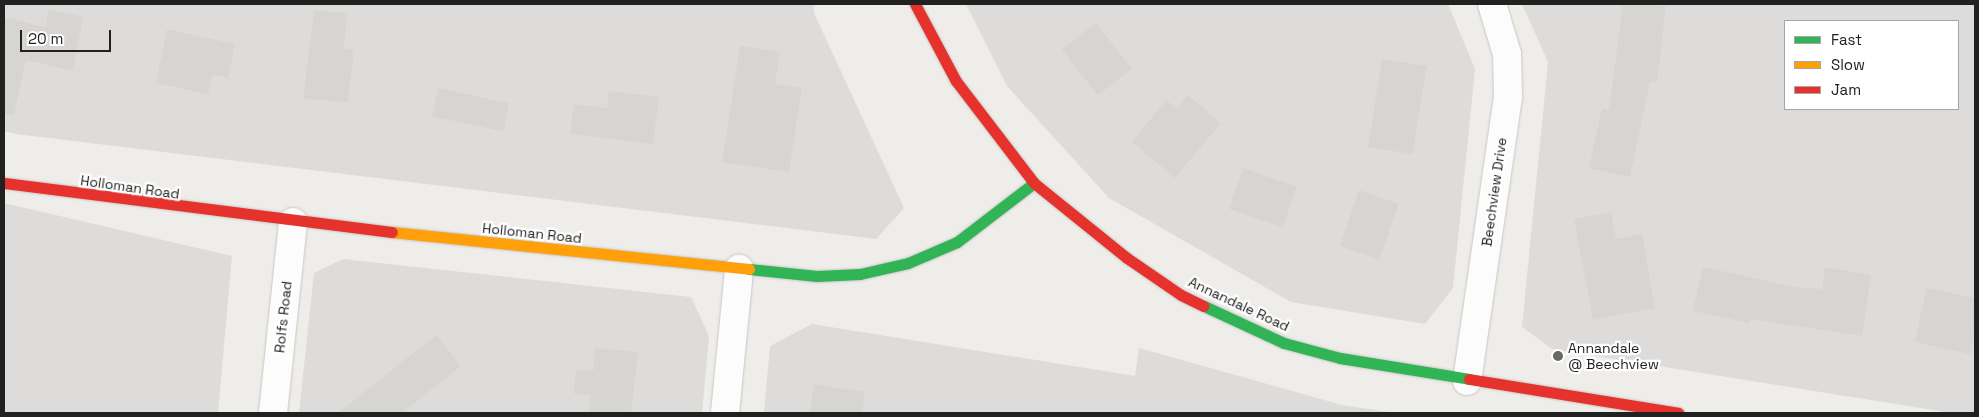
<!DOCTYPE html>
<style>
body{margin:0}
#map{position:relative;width:1979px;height:417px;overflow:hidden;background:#efede9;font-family:"Space Grotesk",sans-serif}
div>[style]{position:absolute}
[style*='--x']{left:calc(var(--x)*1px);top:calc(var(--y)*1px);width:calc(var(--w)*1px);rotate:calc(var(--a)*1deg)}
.residential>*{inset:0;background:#dedcda}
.building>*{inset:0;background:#d7d5d2;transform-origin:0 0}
.roads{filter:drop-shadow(0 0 1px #c8c7c5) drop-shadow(0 0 1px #c8c7c5)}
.street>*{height:28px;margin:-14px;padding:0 14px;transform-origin:14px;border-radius:14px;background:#fdfcfc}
.fast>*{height:11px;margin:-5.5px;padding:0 5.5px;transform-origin:5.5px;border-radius:5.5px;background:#30b455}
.slow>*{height:11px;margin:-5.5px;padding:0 5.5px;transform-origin:5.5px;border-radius:5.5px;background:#ff9f0a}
.jam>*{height:11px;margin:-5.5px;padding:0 5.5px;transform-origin:5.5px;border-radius:5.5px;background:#e5322d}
.dots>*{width:14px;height:14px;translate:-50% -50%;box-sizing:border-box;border:2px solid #fff;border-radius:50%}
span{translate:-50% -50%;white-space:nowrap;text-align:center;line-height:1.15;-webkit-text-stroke:4.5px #fff;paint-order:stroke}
.street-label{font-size:14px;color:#212121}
.poi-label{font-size:14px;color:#212121}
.left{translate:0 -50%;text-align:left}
.frame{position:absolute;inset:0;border:5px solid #212121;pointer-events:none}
.legend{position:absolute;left:1784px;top:20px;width:175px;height:90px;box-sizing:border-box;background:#fff;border:1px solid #a6a6a6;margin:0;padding:6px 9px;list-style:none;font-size:15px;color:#212121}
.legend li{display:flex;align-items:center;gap:10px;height:25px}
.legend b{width:25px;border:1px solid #a6a6a6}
.scale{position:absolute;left:20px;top:30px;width:91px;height:22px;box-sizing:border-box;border:2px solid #212121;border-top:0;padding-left:6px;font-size:15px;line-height:18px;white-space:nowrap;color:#212121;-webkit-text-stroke:4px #fff;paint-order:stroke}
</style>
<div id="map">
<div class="residential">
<div style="clip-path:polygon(4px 4px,814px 4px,814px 13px,904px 208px,876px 239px,16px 134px,4px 131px)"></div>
<div style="clip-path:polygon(966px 4px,1448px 4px,1475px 69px,1453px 288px,1425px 324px,1291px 302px,1109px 198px,1007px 86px)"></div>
<div style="clip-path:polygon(evenodd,1522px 4px,1975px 4px,1975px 413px,1952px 413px,1552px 349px,1522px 327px,1548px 62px,1522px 4px,1785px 21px,1958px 21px,1958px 109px,1785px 109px,1785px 21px)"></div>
<div style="clip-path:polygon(4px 203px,232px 256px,218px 413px,4px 413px)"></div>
<div style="clip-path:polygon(343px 259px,691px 297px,709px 336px,702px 413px,299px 413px,314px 273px)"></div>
<div style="clip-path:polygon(812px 324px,1135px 376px,1139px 348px,1342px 405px,1396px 413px,764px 413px,770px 346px)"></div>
</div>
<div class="building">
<div style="clip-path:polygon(1623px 4px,1666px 6px,1657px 82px,1650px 82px,1630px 177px,1589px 168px,1602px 108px,1609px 110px)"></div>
<div style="clip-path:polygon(49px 9px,83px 17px,73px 71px,26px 60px,14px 115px,4px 114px,4px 17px,45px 27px)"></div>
<div style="clip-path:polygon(314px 10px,347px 13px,344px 49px,354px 50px,348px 102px,303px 99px)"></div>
<div style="left:1096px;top:23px;width:58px;height:43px;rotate:52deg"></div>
<div style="clip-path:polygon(167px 29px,235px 44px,228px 78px,212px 75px,208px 94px,156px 83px)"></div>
<div style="clip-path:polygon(740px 46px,780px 52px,775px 84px,802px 88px,789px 172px,722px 162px)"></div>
<div style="left:1382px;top:59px;width:45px;height:89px;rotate:9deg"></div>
<div style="left:438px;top:88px;width:73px;height:29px;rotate:12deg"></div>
<div style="clip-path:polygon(609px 91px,659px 97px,653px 144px,570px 134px,574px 104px,607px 108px)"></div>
<div style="clip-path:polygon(1188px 95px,1221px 123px,1175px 178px,1132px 142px,1166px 100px,1177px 109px)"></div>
<div style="left:1243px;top:168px;width:57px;height:43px;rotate:19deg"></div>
<div style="left:1359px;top:190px;width:42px;height:59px;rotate:19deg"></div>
<div style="clip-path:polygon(1611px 212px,1616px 239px,1642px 234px,1655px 308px,1593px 320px,1574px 219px)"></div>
<div style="clip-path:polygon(1703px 267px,1795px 287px,1822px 289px,1825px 267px,1871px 275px,1862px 336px,1750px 319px,1749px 323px,1693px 311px)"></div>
<div style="clip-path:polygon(1926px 288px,1975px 298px,1975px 330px,1970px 354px,1915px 342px)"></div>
<div style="clip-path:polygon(436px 335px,461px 366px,402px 413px,338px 413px)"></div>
<div style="clip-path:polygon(595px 348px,638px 352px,631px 413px,589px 413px,590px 395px,574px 394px,576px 370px,593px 371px)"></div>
<div style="clip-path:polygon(814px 384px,865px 392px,862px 413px,810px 413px)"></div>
</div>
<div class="roads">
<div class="street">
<div style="--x:1467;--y:381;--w:287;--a:-81.8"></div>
<div style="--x:1508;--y:97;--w:43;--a:-91.3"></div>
<div style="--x:1507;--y:54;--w:52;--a:-106.7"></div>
<div style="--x:273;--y:413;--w:192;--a:-84"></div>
<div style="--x:725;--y:413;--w:145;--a:-84.4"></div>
</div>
<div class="fast">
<div style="--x:749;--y:269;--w:68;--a:5.9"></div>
<div style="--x:817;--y:276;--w:43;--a:-2.7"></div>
<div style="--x:860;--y:274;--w:49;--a:-12.9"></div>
<div style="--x:908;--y:263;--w:53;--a:-23.2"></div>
<div style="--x:957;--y:242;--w:97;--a:-37.5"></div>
<div style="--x:1204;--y:306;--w:88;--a:24.8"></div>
<div style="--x:1284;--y:343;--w:58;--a:15"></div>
<div style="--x:1340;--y:358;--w:131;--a:9.2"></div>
</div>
<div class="slow">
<div style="--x:392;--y:232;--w:359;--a:5.9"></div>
</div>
<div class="jam">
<div style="--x:915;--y:4;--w:87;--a:62"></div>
<div style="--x:956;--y:81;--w:128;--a:52.6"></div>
<div style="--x:1034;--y:183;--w:119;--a:38.9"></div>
<div style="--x:1127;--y:258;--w:65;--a:34.4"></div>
<div style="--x:1181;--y:295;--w:25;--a:26"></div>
<div style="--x:4;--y:183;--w:391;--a:7.2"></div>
<div style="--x:1469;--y:379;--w:212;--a:9.2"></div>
</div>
</div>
<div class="dots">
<div style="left:1558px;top:356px;background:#696867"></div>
</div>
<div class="street-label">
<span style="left:130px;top:187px;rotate:8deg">Holloman Road</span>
<span style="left:1494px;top:192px;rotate:-82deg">Beechview Drive</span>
<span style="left:532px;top:233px;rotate:6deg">Holloman Road</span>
<span style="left:1239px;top:304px;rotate:25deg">Annandale Road</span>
<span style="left:283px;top:317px;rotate:-84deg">Rolfs Road</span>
</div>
<div class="poi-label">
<span class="left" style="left:1568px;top:356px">Annandale<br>@ Beechview</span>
</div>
<div class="frame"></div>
<ul class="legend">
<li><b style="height:6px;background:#30b455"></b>Fast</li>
<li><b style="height:6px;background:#ff9f0a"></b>Slow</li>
<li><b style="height:6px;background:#e5322d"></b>Jam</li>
</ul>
<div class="scale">20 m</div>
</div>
